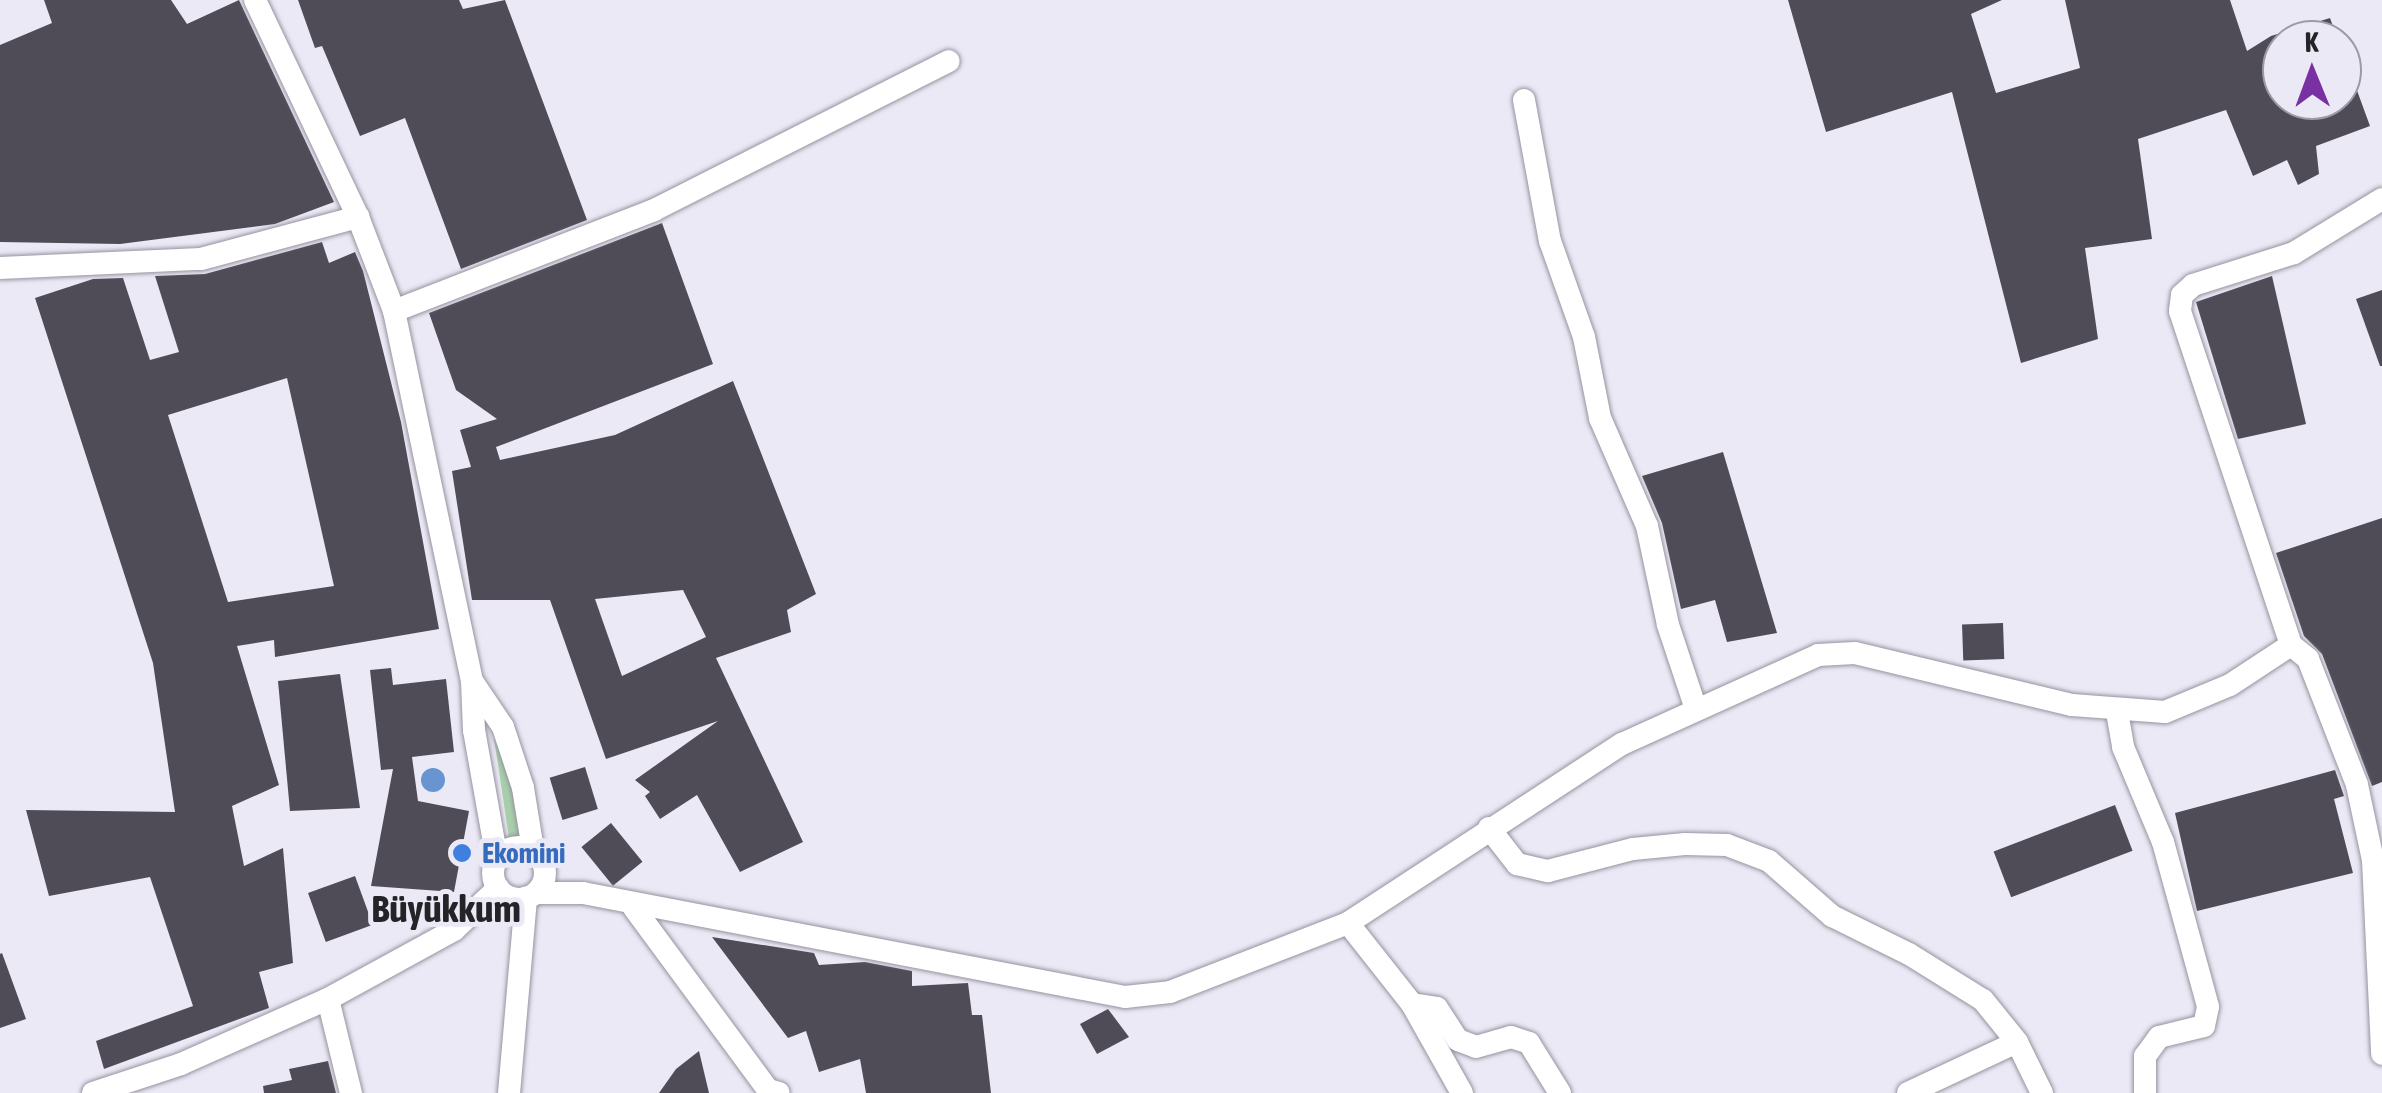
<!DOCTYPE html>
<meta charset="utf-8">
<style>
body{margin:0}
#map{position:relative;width:2382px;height:1093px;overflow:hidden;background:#ece9f6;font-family:"Asap Condensed",sans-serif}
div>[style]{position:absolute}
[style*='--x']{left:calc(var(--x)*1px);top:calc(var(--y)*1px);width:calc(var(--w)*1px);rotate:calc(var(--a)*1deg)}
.green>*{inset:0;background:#a7d0aa}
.water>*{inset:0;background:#6894d1}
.round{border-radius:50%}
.building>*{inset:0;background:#4f4c57;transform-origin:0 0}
.roads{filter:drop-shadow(0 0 2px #96939f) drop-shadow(0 0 2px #96939f)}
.minor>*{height:22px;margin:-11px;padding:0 11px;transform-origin:11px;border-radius:11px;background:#fff}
.minor>.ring{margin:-11px;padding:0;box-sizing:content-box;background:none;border:22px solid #fff;border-radius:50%}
.dots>*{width:28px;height:28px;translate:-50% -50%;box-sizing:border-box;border:5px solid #ece9f6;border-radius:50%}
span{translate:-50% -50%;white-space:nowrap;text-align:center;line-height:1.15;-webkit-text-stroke:10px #ece9f6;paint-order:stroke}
.shop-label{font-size:28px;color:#366cbe;font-weight:700}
.left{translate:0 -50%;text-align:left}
.district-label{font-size:38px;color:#242327;font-weight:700}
.north{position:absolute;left:2262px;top:20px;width:100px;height:100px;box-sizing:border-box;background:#ece9f6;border:2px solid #9c9aa3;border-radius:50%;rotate:359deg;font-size:28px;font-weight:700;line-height:40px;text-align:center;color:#242327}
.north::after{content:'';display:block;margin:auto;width:35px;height:45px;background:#7930a3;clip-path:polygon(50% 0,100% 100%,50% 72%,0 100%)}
</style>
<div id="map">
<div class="green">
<div style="clip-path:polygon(494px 738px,515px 788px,523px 837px,509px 838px)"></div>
</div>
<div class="water">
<div class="round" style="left:421px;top:768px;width:24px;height:24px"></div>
</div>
<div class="building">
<div style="clip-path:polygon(44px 0,171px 0,187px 24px,239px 0,334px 202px,275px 224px,120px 244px,0 242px,0 45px,52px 23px)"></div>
<div style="clip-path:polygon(298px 0,459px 0,463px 9px,505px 0,587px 220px,461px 269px,405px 118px,360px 136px,322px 46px,315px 48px)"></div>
<div style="clip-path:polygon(1788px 0,2002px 0,1971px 14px,1996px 93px,2080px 68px,2065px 0,2230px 0,2247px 51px,2271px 36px,2330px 18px,2338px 40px,2282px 40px,2282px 100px,2342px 100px,2344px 55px,2370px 126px,2316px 146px,2319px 174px,2298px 185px,2287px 160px,2253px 176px,2226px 110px,2138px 139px,2152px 239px,2085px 248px,2098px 339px,2021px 363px,1952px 92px,1826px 132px)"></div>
<div style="clip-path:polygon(evenodd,662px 223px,713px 364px,496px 447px,500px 460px,615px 435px,733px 381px,816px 594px,787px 610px,791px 632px,716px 658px,803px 842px,740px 872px,697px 795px,660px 819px,645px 796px,650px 792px,635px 780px,718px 721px,606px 759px,550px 600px,472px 600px,452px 471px,471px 467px,460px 430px,497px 419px,456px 390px,429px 313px,662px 223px,683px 590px,706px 637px,622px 676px,595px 599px,683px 590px)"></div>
<div style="clip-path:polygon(evenodd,322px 242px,329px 263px,355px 252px,363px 271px,401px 422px,439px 629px,275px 657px,274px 640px,237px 646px,279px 785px,232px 806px,244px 866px,283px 848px,293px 963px,259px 972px,269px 1008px,104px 1069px,96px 1041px,193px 1006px,150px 877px,49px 896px,26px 810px,175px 812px,153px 663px,35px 298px,93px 279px,123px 278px,150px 360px,179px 352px,155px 276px,205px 274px,322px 242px,287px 378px,334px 586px,228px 602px,168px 415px,287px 378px)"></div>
<div style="clip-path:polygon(2272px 276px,2306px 424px,2238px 439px,2196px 302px)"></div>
<div style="clip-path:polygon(2382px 290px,2382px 366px,2380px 366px,2356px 299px)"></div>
<div style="clip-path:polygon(1723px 452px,1777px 633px,1727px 642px,1715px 600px,1681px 609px,1662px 523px,1642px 476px)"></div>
<div style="clip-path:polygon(2382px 518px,2382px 782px,2372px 786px,2322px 654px,2304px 636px,2276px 553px)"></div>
<div style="left:2003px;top:623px;width:36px;height:41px;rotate:88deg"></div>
<div style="clip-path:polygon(391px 668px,393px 685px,446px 679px,454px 752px,412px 757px,418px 801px,469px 811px,454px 892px,371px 886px,393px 769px,381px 770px,370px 670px)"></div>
<div style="clip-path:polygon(340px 674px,360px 808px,290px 811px,278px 681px)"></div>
<div style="left:585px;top:767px;width:44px;height:37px;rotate:73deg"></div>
<div style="clip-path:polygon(2335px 770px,2344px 796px,2334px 799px,2353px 873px,2197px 911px,2175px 813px)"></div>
<div style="left:2115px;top:805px;width:49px;height:130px;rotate:69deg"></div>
<div style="left:611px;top:823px;width:50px;height:38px;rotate:51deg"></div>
<div style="left:355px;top:876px;width:52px;height:50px;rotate:70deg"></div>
<div style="clip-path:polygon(712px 937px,814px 953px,819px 965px,865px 962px,912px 971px,912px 986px,968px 983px,972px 1015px,982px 1015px,991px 1093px,866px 1093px,860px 1059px,819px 1072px,806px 1031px,788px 1038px)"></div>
<div style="clip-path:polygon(2px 953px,26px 1019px,0 1028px,0 954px)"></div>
<div style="clip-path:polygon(1108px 1009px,1129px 1037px,1097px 1054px,1080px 1024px)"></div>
<div style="clip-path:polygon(699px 1051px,709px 1093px,659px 1093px,676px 1069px)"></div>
<div style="clip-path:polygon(328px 1061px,336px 1093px,264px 1093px,263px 1086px,292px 1080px,289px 1069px)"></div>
</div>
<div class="roads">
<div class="minor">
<div style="--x:255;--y:0;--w:240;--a:64.6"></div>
<div style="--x:358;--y:217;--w:101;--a:69"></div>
<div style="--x:394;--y:311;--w:378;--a:78.1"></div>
<div style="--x:472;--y:681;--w:49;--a:87.7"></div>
<div style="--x:474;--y:730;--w:131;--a:79.9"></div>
<div style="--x:1524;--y:100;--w:143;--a:79.6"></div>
<div style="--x:1550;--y:241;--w:102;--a:70.5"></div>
<div style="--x:1584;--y:337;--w:83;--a:78.8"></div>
<div style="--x:1600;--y:418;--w:118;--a:66.5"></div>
<div style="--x:1647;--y:526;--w:101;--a:78"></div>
<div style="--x:1668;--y:625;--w:89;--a:71.6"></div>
<div style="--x:0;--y:268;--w:201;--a:-2.6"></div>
<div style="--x:201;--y:259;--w:163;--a:-15"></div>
<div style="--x:394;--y:311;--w:279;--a:-21.2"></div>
<div style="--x:654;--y:210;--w:330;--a:-26.8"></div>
<div style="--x:2291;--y:645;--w:22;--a:39"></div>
<div style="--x:2308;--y:659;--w:135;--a:68.7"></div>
<div style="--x:2357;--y:785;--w:77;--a:78"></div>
<div style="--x:2373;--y:860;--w:194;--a:87.3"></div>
<div style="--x:472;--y:681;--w:55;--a:56"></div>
<div style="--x:503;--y:727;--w:64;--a:71.8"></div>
<div style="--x:523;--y:788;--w:63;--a:80.8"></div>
<div style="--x:2117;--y:712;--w:36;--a:80"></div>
<div style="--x:2123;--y:747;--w:103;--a:67.2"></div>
<div style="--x:2163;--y:842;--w:171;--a:74.7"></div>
<div style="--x:2208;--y:1007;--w:19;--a:102"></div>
<div style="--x:2204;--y:1026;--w:46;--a:166.3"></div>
<div style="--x:2159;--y:1037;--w:24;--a:126"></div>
<div style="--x:2145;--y:1056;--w:37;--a:90"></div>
<div style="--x:1489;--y:828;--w:46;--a:52.1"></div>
<div style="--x:1517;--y:864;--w:32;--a:13"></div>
<div style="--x:1548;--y:871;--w:88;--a:-14.5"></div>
<div style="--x:1633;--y:849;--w:52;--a:-5.5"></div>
<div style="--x:1685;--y:844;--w:42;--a:1.4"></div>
<div style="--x:1727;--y:845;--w:45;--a:20.9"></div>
<div style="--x:1769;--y:861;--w:84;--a:41.1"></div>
<div style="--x:1832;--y:916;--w:86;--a:26.3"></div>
<div style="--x:1909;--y:954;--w:87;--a:31.9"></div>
<div style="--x:1983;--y:1000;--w:54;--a:51"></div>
<div style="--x:2017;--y:1042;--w:57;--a:63.9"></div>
<div class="ring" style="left:493px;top:847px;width:30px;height:30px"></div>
<div style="--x:537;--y:893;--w:46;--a:0"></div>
<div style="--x:583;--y:893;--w:552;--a:10.86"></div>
<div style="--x:1125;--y:997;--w:45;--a:-6.3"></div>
<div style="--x:1170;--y:992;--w:191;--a:-21.2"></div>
<div style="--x:1348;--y:923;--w:327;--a:-33.2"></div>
<div style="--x:1622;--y:744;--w:215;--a:-24.4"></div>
<div style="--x:1818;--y:655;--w:37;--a:-3"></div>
<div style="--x:1855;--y:653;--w:223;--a:13.5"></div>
<div style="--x:2072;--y:705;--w:93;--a:4.3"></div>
<div style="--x:2165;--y:712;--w:70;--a:-22.6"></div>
<div style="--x:2230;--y:685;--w:73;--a:-33.3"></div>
<div style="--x:2291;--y:645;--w:352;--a:-108.4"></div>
<div style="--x:2180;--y:311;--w:16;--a:-83"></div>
<div style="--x:2182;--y:295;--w:15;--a:-42"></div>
<div style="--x:2193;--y:285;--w:106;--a:-17.6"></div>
<div style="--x:2294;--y:253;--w:103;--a:-31.5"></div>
<div style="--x:634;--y:908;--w:226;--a:53.6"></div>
<div style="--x:768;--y:1090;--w:11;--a:15"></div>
<div style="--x:1348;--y:923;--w:103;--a:51.7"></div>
<div style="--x:1412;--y:1004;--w:102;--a:60.7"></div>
<div style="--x:328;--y:999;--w:97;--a:76.3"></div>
<div style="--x:1412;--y:1004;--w:25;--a:9"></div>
<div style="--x:1437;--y:1008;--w:38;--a:57"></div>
<div style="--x:1458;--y:1040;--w:19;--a:21"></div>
<div style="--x:1476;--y:1047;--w:36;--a:-16"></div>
<div style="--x:1511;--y:1037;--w:19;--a:18"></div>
<div style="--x:1529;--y:1043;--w:59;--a:58.2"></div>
<div style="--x:93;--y:1093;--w:93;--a:-18.2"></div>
<div style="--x:181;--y:1064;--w:161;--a:-23.9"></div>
<div style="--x:328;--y:999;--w:144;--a:-28.7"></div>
<div style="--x:454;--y:930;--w:61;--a:-43.7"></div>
<div style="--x:509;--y:1093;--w:196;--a:-85"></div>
<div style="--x:1908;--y:1093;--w:120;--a:-25.1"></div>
</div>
</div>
<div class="dots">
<div style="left:462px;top:853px;background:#3f7fe0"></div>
</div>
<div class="shop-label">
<span class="left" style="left:482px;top:853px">Ekomini</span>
</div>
<div class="district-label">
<span style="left:446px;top:909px">Büyükkum</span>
</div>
<div class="north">K</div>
</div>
